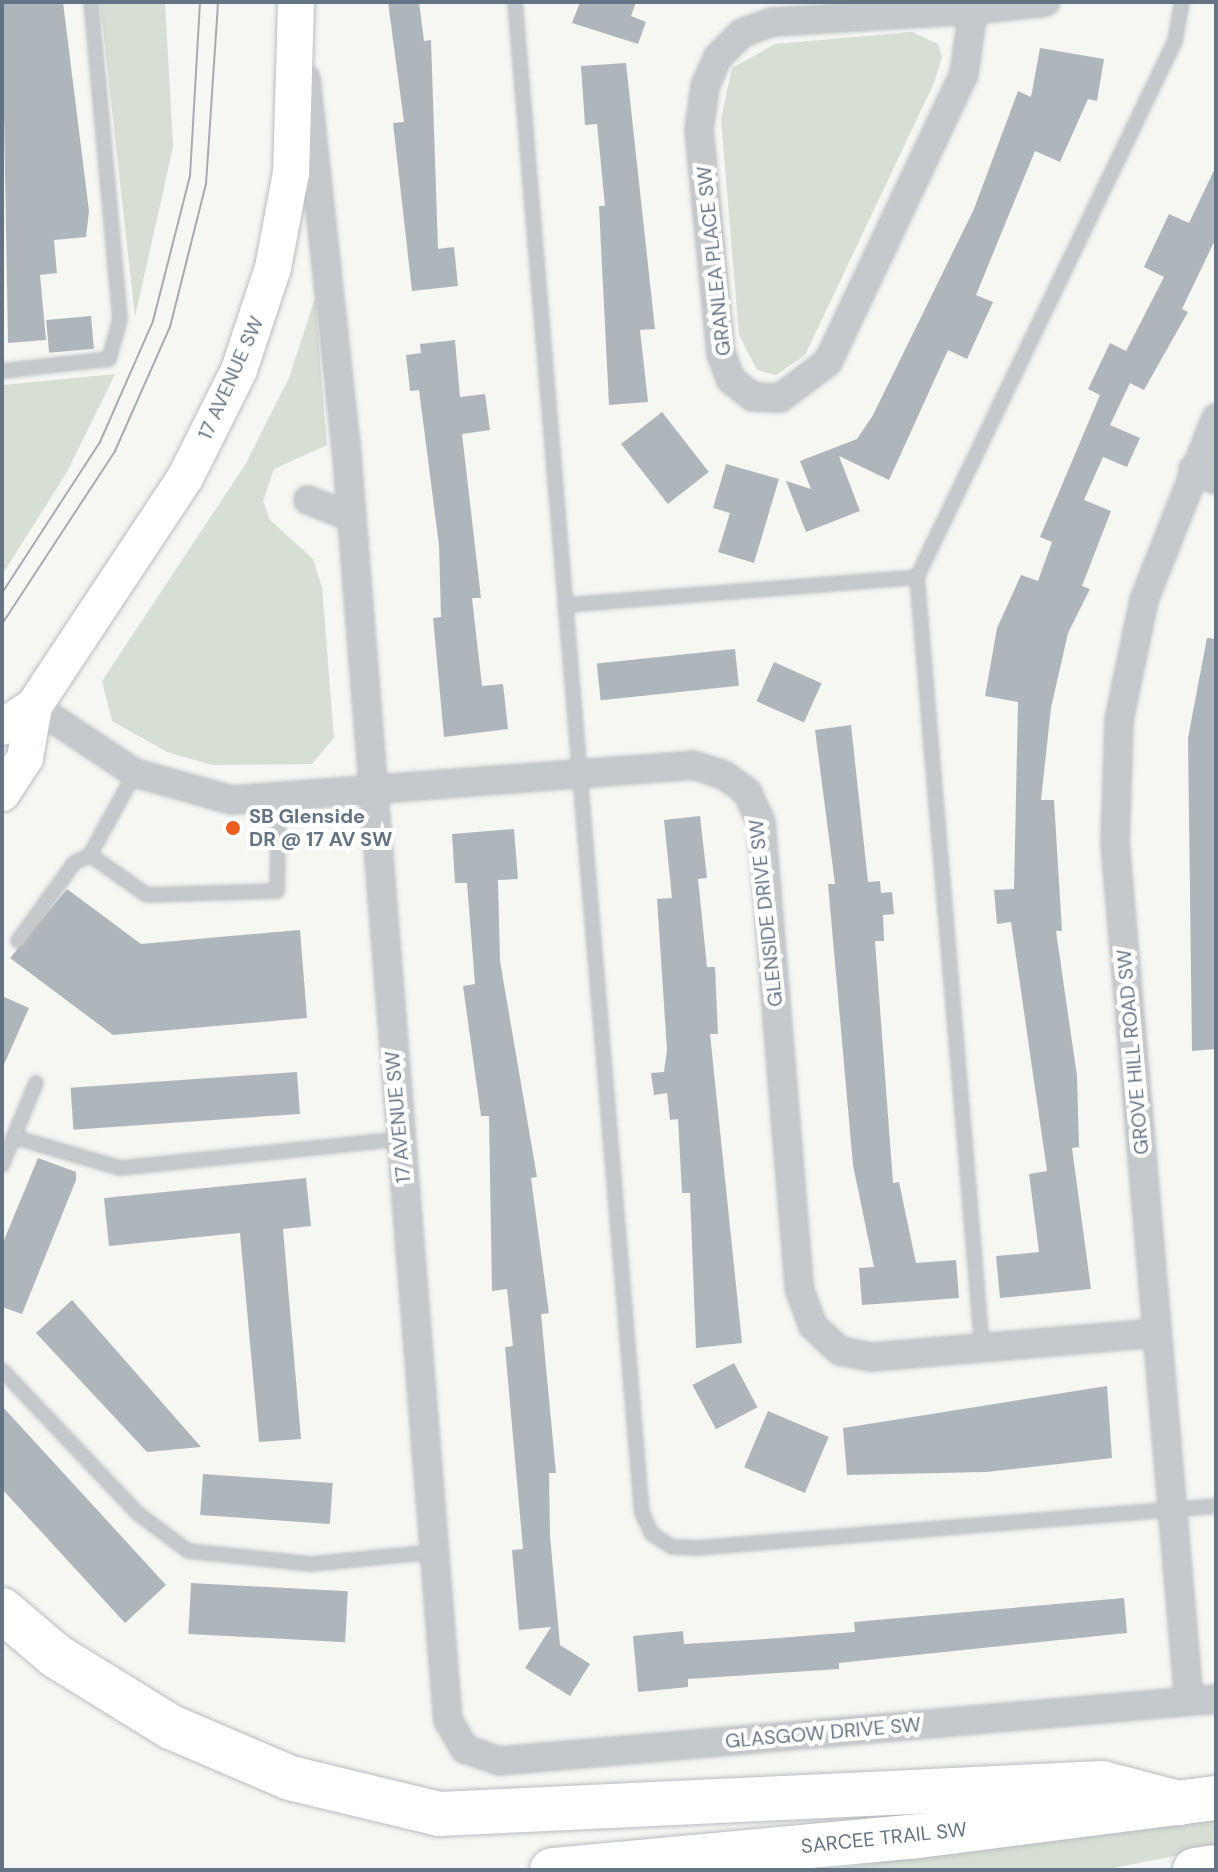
<!DOCTYPE html>
<style>
body{margin:0}
#map{position:relative;width:1218px;height:1872px;overflow:hidden;background:#f6f6f3;font-family:"DM Sans",sans-serif}
div>[style]{position:absolute}
[style*='--x']{left:calc(var(--x)*1px);top:calc(var(--y)*1px);width:calc(var(--w)*1px);rotate:calc(var(--a)*1deg)}
.green>*{inset:0;background:#d7ded3}
.building>*{inset:0;background:#afb6bb;transform-origin:0 0}
.roads{filter:drop-shadow(0 0 2px #b8bcc1) drop-shadow(0 0 2px #b8bcc1)}
.lane>*{height:12px;margin:-6px;padding:0 6px;transform-origin:6px;border-radius:6px;background:#c6c9cc}
.street>*{height:26px;margin:-13px;padding:0 13px;transform-origin:13px;border-radius:13px;background:#c6c9cc}
.secondary>*{height:36px;margin:-18px;padding:0 18px;transform-origin:18px;border-radius:18px;background:#fff}
.highway>*{height:44px;margin:-22px;padding:0 22px;transform-origin:22px;border-radius:22px;background:#fff}
.tram>*{height:2px;margin:-1px;padding:0 1px;transform-origin:1px;border-radius:1px;background:#a5abb1}
.dots>*{width:22px;height:22px;translate:-50% -50%;box-sizing:border-box;border:4px solid #fff;border-radius:50%}
span{translate:-50% -50%;white-space:nowrap;text-align:center;line-height:1.15;-webkit-text-stroke:8px #fff;paint-order:stroke}
.street-label{font-size:20px;color:#647485}
.poi-label{font-size:20px;color:#647485;font-weight:700}
.left{translate:0 -50%;text-align:left}
.frame{position:absolute;inset:0;border:4px solid #647485;pointer-events:none}
</style>
<div id="map">
<div class="green">
<div style="clip-path:polygon(100px 2px,165px 2px,173px 147px,135px 317px)"></div>
<div style="clip-path:polygon(912px 32px,938px 44px,942px 57px,934px 83px,805px 355px,776px 375px,757px 370px,739px 335px,721px 119px,732px 68px,775px 44px)"></div>
<div style="clip-path:polygon(315px 298px,327px 445px,274px 469px,263px 501px,270px 520px,313px 559px,322px 587px,334px 738px,312px 764px,212px 765px,167px 752px,112px 721px,102px 681px,245px 465px,289px 378px)"></div>
<div style="clip-path:polygon(115px 374px,67px 472px,2px 575px,2px 385px)"></div>
<div style="clip-path:polygon(1216px 1817px,1216px 1848px,1103px 1870px,822px 1870px)"></div>
</div>
<div class="building">
<div style="clip-path:polygon(2px 2px,63px 2px,89px 211px,86px 237px,54px 240px,57px 273px,40px 275px,46px 340px,8px 343px)"></div>
<div style="clip-path:polygon(388px 2px,419px 2px,424px 41px,431px 40px,438px 249px,454px 247px,458px 286px,412px 291px,393px 123px,404px 122px)"></div>
<div style="clip-path:polygon(580px 2px,636px 2px,631px 16px,646px 22px,638px 44px,572px 23px)"></div>
<div style="clip-path:polygon(1040px 48px,1104px 59px,1097px 101px,1088px 99px,1060px 162px,1035px 151px,976px 295px,993px 302px,967px 359px,948px 350px,889px 480px,839px 456px,860px 511px,806px 532px,786px 481px,811px 489px,800px 461px,857px 439px,873px 415px,974px 209px,1018px 91px,1031px 97px)"></div>
<div style="clip-path:polygon(626px 63px,655px 329px,640px 330px,648px 402px,609px 405px,599px 206px,605px 206px,597px 124px,585px 125px,581px 66px)"></div>
<div style="clip-path:polygon(1216px 166px,1216px 238px,1182px 309px,1188px 312px,1144px 390px,1130px 383px,1110px 425px,1140px 438px,1127px 467px,1103px 457px,1084px 500px,1111px 511px,1082px 586px,1090px 589px,1068px 633px,1051px 708px,1041px 800px,1054px 800px,1062px 931px,1056px 931px,1077px 1076px,1079px 1147px,1072px 1148px,1091px 1289px,1000px 1298px,996px 1256px,1039px 1252px,1029px 1174px,1047px 1171px,1011px 922px,997px 924px,994px 890px,1014px 889px,1018px 702px,985px 696px,997px 628px,1021px 575px,1038px 581px,1052px 542px,1040px 537px,1100px 395px,1088px 389px,1110px 343px,1126px 351px,1164px 277px,1144px 267px,1169px 214px,1189px 223px)"></div>
<div style="left:91px;top:316px;width:33px;height:45px;rotate:85deg"></div>
<div style="clip-path:polygon(455px 340px,460px 397px,485px 394px,490px 430px,462px 434px,481px 598px,472px 598px,482px 686px,503px 684px,508px 729px,444px 737px,433px 618px,441px 617px,439px 545px,419px 390px,410px 391px,406px 355px,421px 353px,420px 344px)"></div>
<div style="left:662px;top:412px;width:76px;height:52px;rotate:52deg"></div>
<div style="clip-path:polygon(726px 464px,779px 479px,754px 563px,718px 552px,730px 513px,713px 508px)"></div>
<div style="clip-path:polygon(1207px 638px,1216px 639px,1216px 1049px,1192px 1051px,1188px 738px)"></div>
<div style="left:735px;top:649px;width:37px;height:139px;rotate:84deg"></div>
<div style="left:774px;top:662px;width:52px;height:43px;rotate:24deg"></div>
<div style="clip-path:polygon(851px 725px,868px 882px,880px 881px,881px 893px,892px 892px,894px 914px,883px 915px,884px 941px,875px 941px,893px 1183px,899px 1182px,916px 1263px,956px 1260px,959px 1298px,862px 1305px,859px 1268px,874px 1267px,853px 1165px,828px 884px,835px 884px,815px 730px)"></div>
<div style="clip-path:polygon(700px 816px,707px 878px,698px 879px,707px 967px,715px 967px,718px 1034px,710px 1034px,742px 1343px,696px 1348px,690px 1193px,682px 1193px,678px 1119px,670px 1120px,667px 1093px,654px 1095px,651px 1073px,664px 1072px,667px 1050px,657px 899px,672px 898px,664px 820px)"></div>
<div style="clip-path:polygon(514px 829px,518px 879px,498px 880px,500px 961px,537px 1177px,531px 1178px,549px 1313px,541px 1314px,556px 1473px,549px 1473px,550px 1536px,560px 1645px,590px 1664px,570px 1696px,525px 1668px,551px 1627px,519px 1630px,512px 1550px,523px 1549px,505px 1347px,513px 1346px,507px 1289px,492px 1291px,489px 1116px,481px 1116px,463px 986px,475px 984px,467px 883px,455px 883px,452px 834px)"></div>
<div style="clip-path:polygon(67px 889px,141px 944px,300px 930px,307px 1018px,113px 1035px,10px 958px)"></div>
<div style="clip-path:polygon(2px 996px,29px 1008px,2px 1069px)"></div>
<div style="left:297px;top:1072px;width:42px;height:227px;rotate:86deg"></div>
<div style="clip-path:polygon(38px 1158px,76px 1172px,76px 1180px,22px 1314px,2px 1307px,2px 1245px)"></div>
<div style="clip-path:polygon(306px 1178px,311px 1226px,283px 1229px,301px 1439px,259px 1442px,240px 1233px,109px 1246px,104px 1198px)"></div>
<div style="clip-path:polygon(72px 1300px,201px 1447px,147px 1452px,36px 1333px)"></div>
<div style="left:734px;top:1363px;width:50px;height:47px;rotate:62deg"></div>
<div style="clip-path:polygon(1107px 1386px,1112px 1458px,986px 1472px,847px 1475px,843px 1428px)"></div>
<div style="clip-path:polygon(2px 1406px,166px 1585px,125px 1623px,2px 1489px)"></div>
<div style="left:768px;top:1411px;width:66px;height:61px;rotate:23deg"></div>
<div style="left:203px;top:1474px;width:130px;height:41px;rotate:4deg"></div>
<div style="left:191px;top:1583px;width:157px;height:51px;rotate:3deg"></div>
<div style="clip-path:polygon(1124px 1598px,1127px 1633px,839px 1663px,839px 1669px,688px 1679px,688px 1687px,638px 1692px,633px 1636px,683px 1631px,684px 1644px,751px 1640px,855px 1632px,854px 1622px)"></div>
</div>
<div class="roads">
<div class="lane">
<div style="--x:515;--y:2;--w:1516;--a:85.2"></div>
<div style="--x:642;--y:1513;--w:23;--a:65"></div>
<div style="--x:652;--y:1534;--w:24;--a:33"></div>
<div style="--x:672;--y:1547;--w:24;--a:2"></div>
<div style="--x:696;--y:1548;--w:522;--a:-4.62"></div>
<div style="--x:2;--y:371;--w:108;--a:-6.4"></div>
<div style="--x:109;--y:359;--w:41;--a:-74.6"></div>
<div style="--x:120;--y:319;--w:318;--a:-95.2"></div>
<div style="--x:565;--y:605;--w:353;--a:-4.5"></div>
<div style="--x:135;--y:773;--w:94;--a:118.8"></div>
<div style="--x:90;--y:855;--w:70;--a:35.1"></div>
<div style="--x:147;--y:895;--w:130;--a:-1.8"></div>
<div style="--x:277;--y:891;--w:91;--a:-88.7"></div>
<div style="--x:18;--y:941;--w:96;--a:-54.3"></div>
<div style="--x:74;--y:863;--w:18;--a:-27"></div>
<div style="--x:14;--y:1137;--w:110;--a:16.3"></div>
<div style="--x:120;--y:1168;--w:281;--a:-5.9"></div>
<div style="--x:2;--y:1165;--w:89;--a:-67.5"></div>
<div style="--x:982;--y:1346;--w:772;--a:-94.83"></div>
<div style="--x:917;--y:577;--w:595;--a:-64.3"></div>
<div style="--x:1175;--y:41;--w:40;--a:-80"></div>
<div style="--x:2;--y:1370;--w:197;--a:46.6"></div>
<div style="--x:137;--y:1513;--w:64;--a:36.7"></div>
<div style="--x:188;--y:1551;--w:124;--a:6"></div>
<div style="--x:311;--y:1564;--w:123;--a:-5.6"></div>
</div>
<div class="street">
<div style="--x:973;--y:10;--w:65;--a:98"></div>
<div style="--x:964;--y:74;--w:318;--a:115.3"></div>
<div style="--x:828;--y:362;--w:60;--a:143.1"></div>
<div style="--x:780;--y:398;--w:27;--a:-178"></div>
<div style="--x:753;--y:397;--w:28;--a:-142"></div>
<div style="--x:731;--y:380;--w:28;--a:-111"></div>
<div style="--x:721;--y:354;--w:225;--a:-95.6"></div>
<div style="--x:699;--y:130;--w:44;--a:-82.2"></div>
<div style="--x:705;--y:86;--w:32;--a:-66"></div>
<div style="--x:718;--y:57;--w:34;--a:-45"></div>
<div style="--x:742;--y:33;--w:33;--a:-20"></div>
<div style="--x:773;--y:22;--w:200;--a:-3.4"></div>
<div style="--x:973;--y:10;--w:73;--a:-6.3"></div>
<div style="--x:306;--y:79;--w:368;--a:83.8"></div>
<div style="--x:346;--y:445;--w:1279;--a:85.43"></div>
<div style="--x:448;--y:1720;--w:34;--a:60"></div>
<div style="--x:465;--y:1749;--w:36;--a:19"></div>
<div style="--x:499;--y:1761;--w:720;--a:-4.94"></div>
<div style="--x:1193;--y:469;--w:25;--a:26"></div>
<div style="--x:308;--y:500;--w:41;--a:21.5"></div>
<div style="--x:34;--y:706;--w:121;--a:33.6"></div>
<div style="--x:135;--y:773;--w:101;--a:15.6"></div>
<div style="--x:232;--y:800;--w:462;--a:-4.3"></div>
<div style="--x:693;--y:765;--w:33;--a:18"></div>
<div style="--x:724;--y:775;--w:29;--a:36"></div>
<div style="--x:747;--y:792;--w:33;--a:65"></div>
<div style="--x:761;--y:822;--w:468;--a:85.3"></div>
<div style="--x:799;--y:1288;--w:40;--a:69.8"></div>
<div style="--x:813;--y:1326;--w:37;--a:43"></div>
<div style="--x:840;--y:1351;--w:33;--a:11"></div>
<div style="--x:872;--y:1357;--w:286;--a:-4.8"></div>
<div style="--x:1189;--y:1701;--w:861;--a:-94.93"></div>
<div style="--x:1115;--y:843;--w:123;--a:-88.1"></div>
<div style="--x:1119;--y:720;--w:123;--a:-78.2"></div>
<div style="--x:1144;--y:600;--w:196;--a:-68.4"></div>
</div>
<div class="secondary">
<div style="--x:2;--y:727;--w:38;--a:-33"></div>
<div style="--x:34;--y:706;--w:273;--a:-56.5"></div>
<div style="--x:185;--y:478;--w:121;--a:-63.4"></div>
<div style="--x:239;--y:370;--w:108;--a:-71.6"></div>
<div style="--x:273;--y:268;--w:97;--a:-79.3"></div>
<div style="--x:291;--y:173;--w:171;--a:-88.3"></div>
<div style="--x:2;--y:793;--w:42;--a:-56.7"></div>
<div style="--x:25;--y:758;--w:53;--a:-80.2"></div>
</div>
<div class="highway">
<div style="--x:2;--y:1610;--w:71;--a:40.4"></div>
<div style="--x:56;--y:1656;--w:135;--a:31.7"></div>
<div style="--x:171;--y:1727;--w:129;--a:23.2"></div>
<div style="--x:290;--y:1778;--w:153;--a:13.6"></div>
<div style="--x:439;--y:1814;--w:664;--a:-2.68"></div>
<div style="--x:1102;--y:1783;--w:80;--a:14.6"></div>
<div style="--x:552;--y:1870;--w:361;--a:-5.3"></div>
<div style="--x:911;--y:1837;--w:307;--a:-7.3"></div>
<div style="--x:1195;--y:1870;--w:21;--a:-8"></div>
</div>
</div>
<div class="tram">
<div style="--x:2;--y:593;--w:180;--a:-57"></div>
<div style="--x:100;--y:442;--w:132;--a:-66.3"></div>
<div style="--x:153;--y:321;--w:150;--a:-75.7"></div>
<div style="--x:190;--y:176;--w:174;--a:-86.7"></div>
<div style="--x:2;--y:624;--w:207;--a:-56.8"></div>
<div style="--x:115;--y:451;--w:136;--a:-66.1"></div>
<div style="--x:170;--y:327;--w:147;--a:-75.9"></div>
<div style="--x:206;--y:184;--w:182;--a:-86.2"></div>
</div>
<div class="dots">
<div style="left:233px;top:828px;background:#eb5e1e"></div>
</div>
<div class="street-label">
<span style="left:714px;top:261px;rotate:-96deg">GRANLEA PLACE SW</span>
<span style="left:231px;top:378px;rotate:-66deg">17 AVENUE SW</span>
<span style="left:766px;top:913px;rotate:-96deg">GLENSIDE DRIVE SW</span>
<span style="left:1133px;top:1052px;rotate:-95deg">GROVE HILL ROAD SW</span>
<span style="left:398px;top:1117px;rotate:-95deg">17 AVENUE SW</span>
<span style="left:823px;top:1733px;rotate:-5deg">GLASGOW DRIVE SW</span>
<span style="left:884px;top:1838px;rotate:-6deg">SARCEE TRAIL SW</span>
</div>
<div class="poi-label">
<span class="left" style="left:249px;top:828px">SB Glenside<br>DR @ 17 AV SW</span>
</div>
<div class="frame"></div>
</div>
